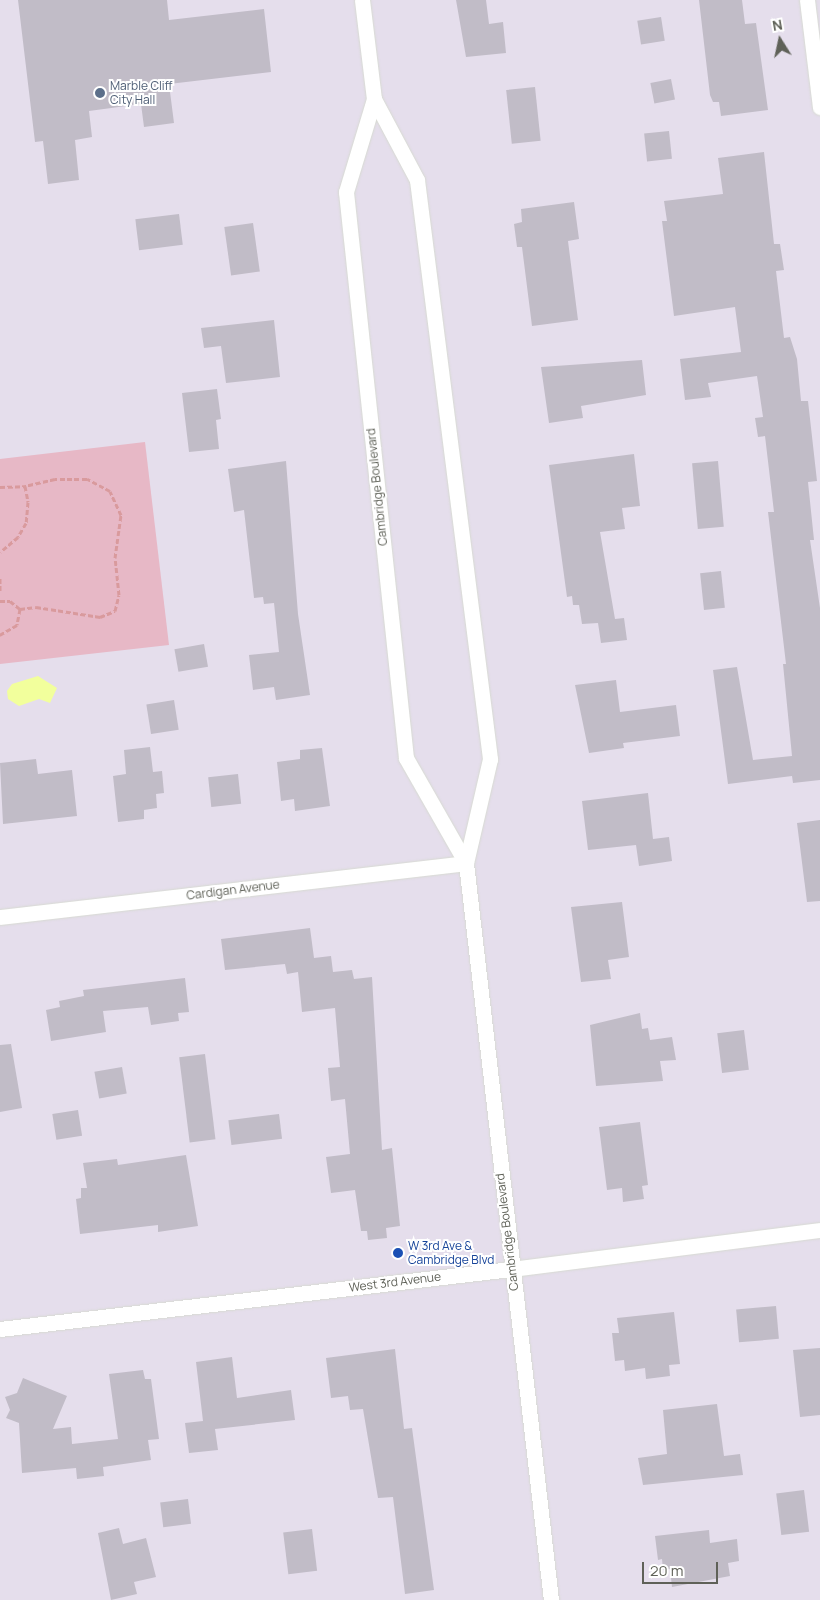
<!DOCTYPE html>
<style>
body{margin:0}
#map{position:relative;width:820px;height:1600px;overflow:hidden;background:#e5deec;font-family:Manrope,sans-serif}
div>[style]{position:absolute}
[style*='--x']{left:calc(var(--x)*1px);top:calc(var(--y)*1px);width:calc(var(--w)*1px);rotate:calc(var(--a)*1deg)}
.green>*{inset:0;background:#e7b8c6}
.water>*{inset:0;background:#f2ff9c}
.building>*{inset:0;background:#c1bcc7;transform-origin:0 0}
.path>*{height:3px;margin-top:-1.5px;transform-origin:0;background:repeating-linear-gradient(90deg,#d99a9d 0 5px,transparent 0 7.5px)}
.roads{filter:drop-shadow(0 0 1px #d7dad2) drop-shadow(0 0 1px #d7dad2)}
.street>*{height:15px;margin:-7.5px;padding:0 7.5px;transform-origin:7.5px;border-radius:7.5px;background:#fff}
.secondary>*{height:15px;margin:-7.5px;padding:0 7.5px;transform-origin:7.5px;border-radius:7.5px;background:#fff}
.dots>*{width:14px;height:14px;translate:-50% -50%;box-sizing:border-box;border:2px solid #fff;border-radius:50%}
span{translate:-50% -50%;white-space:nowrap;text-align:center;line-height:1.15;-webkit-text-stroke:4px #fff;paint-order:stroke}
.service-label{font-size:12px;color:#4e5e75}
.left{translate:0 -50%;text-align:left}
.street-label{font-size:12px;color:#5f6158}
.transit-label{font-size:12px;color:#164399}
.north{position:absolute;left:755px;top:15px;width:50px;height:50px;-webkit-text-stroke:4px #fff;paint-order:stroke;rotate:350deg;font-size:14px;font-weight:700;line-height:20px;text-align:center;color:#5f6158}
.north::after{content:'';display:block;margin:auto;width:18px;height:22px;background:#5f6158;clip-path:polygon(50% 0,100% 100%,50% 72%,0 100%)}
.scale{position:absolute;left:642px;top:1562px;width:76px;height:22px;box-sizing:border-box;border:2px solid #5f6158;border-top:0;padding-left:6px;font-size:15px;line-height:18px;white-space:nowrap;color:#5f6158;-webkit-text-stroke:4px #fff;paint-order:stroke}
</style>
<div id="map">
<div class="green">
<div style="clip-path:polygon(145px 442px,169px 645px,0 664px,0 459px)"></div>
</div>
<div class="water">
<div style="clip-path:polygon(38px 676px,57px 688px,50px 703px,39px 699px,19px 706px,8px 699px,7px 691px,12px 684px)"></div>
</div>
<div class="building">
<div style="clip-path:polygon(18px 0,167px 0,169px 20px,264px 9px,271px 72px,169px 84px,174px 123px,144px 127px,141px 104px,89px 111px,92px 137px,75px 140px,79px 180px,48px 184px,43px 141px,35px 142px)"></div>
<div style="clip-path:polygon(456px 0,486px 0,489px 24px,503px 22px,506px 53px,466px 57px)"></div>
<div style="clip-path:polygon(699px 0,742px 0,745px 24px,756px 23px,768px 110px,721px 116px,719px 102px,713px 102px,710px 95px)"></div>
<div style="left:661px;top:17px;width:24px;height:24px;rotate:81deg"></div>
<div style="left:671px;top:79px;width:21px;height:21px;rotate:79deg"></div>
<div style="left:535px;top:87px;width:54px;height:29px;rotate:84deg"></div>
<div style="left:669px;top:131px;width:28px;height:25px;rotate:84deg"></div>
<div style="clip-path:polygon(764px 152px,774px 244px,780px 244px,784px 270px,776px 271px,784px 338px,790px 337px,797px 359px,801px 401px,808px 401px,817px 481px,808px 482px,814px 540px,810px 540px,820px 608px,820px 780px,793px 783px,792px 776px,728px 784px,713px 670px,737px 667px,753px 760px,792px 756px,783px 664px,786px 664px,768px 512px,774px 512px,765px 436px,758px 437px,755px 418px,763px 417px,757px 376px,708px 383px,711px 397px,685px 400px,680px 359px,741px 352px,735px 307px,674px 316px,662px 221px,667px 221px,664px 201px,723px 194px,718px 158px)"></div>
<div style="clip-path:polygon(574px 202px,579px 239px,568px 241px,578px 320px,532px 326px,522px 247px,517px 247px,514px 224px,522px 222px,521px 209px)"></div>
<div style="left:179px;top:214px;width:31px;height:44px;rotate:83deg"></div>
<div style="left:253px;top:223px;width:49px;height:29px;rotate:82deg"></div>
<div style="clip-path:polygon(274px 320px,280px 377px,226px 383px,221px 346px,204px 348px,201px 328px)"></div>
<div style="clip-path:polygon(642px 360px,646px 395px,581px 406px,583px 418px,549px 423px,541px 367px)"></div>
<div style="clip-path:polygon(217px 389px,221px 419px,216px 420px,219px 449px,189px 452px,182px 393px)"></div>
<div style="clip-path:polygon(634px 454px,640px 506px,622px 508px,625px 529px,600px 532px,615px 619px,624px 618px,627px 640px,601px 643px,598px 623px,582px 624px,579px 605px,573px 605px,572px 596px,567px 597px,549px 465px)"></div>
<div style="clip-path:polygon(286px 461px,298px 614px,310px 695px,276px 700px,274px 687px,253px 690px,249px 655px,279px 652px,274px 603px,264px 604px,263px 597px,254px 598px,244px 510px,234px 512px,228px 469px)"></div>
<div style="left:718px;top:461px;width:66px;height:26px;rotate:85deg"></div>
<div style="left:721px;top:571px;width:37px;height:21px;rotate:84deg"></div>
<div style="left:204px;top:644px;width:23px;height:30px;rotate:80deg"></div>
<div style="clip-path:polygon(616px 680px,620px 712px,676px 705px,680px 736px,623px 743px,624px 748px,589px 753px,575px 685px)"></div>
<div style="left:174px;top:700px;width:30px;height:28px;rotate:81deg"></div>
<div style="clip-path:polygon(150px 747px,153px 772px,162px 771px,164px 793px,156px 794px,157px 808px,144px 810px,144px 819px,118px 822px,113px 776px,126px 774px,124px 750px)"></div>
<div style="clip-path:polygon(322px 748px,330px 806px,295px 811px,294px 799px,281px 801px,277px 762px,300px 759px,300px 750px)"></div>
<div style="clip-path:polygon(36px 759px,38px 774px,72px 770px,77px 816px,3px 824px,0 763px)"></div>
<div style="left:238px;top:774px;width:30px;height:30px;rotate:84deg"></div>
<div style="clip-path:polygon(648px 793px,653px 839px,669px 837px,672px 861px,639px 866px,636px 845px,588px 850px,582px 801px)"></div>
<div style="clip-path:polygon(820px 820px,820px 901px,807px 902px,797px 823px)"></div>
<div style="clip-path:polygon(622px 902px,629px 957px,608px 960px,611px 979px,581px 982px,571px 907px)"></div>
<div style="clip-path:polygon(310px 928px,314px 958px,331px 956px,333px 972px,352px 970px,354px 979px,372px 977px,382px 1150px,392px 1148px,400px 1226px,386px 1228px,387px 1238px,368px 1240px,367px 1231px,361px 1231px,355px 1190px,331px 1193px,326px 1157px,350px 1154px,345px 1099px,331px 1101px,328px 1068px,340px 1067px,335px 1008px,302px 1012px,298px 972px,287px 974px,285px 964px,225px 970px,221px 939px)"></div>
<div style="clip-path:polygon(185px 978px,189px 1012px,178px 1013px,179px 1021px,151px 1025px,148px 1007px,103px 1011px,106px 1032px,51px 1041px,46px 1010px,60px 1007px,59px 1001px,84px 996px,83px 990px)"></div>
<div style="clip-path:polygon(640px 1013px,642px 1029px,648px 1028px,650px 1040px,672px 1037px,676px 1060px,660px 1061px,663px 1081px,596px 1086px,590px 1025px)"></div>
<div style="left:744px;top:1030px;width:40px;height:27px;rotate:83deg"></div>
<div style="clip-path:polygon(11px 1044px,22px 1108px,0 1112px,0 1045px)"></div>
<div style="left:205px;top:1054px;width:86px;height:26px;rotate:83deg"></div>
<div style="left:122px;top:1067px;width:27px;height:28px;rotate:80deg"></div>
<div style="left:78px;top:1110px;width:26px;height:26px;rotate:81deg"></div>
<div style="left:279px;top:1114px;width:25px;height:51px;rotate:83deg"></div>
<div style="clip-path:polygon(640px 1122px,648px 1185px,642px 1186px,644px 1199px,623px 1202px,622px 1188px,607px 1190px,599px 1127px)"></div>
<div style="clip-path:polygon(186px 1155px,198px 1226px,158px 1232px,158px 1225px,80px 1234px,76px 1199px,81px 1198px,81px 1188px,87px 1188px,83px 1163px,117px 1159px,118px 1165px)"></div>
<div style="left:776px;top:1306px;width:33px;height:40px;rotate:85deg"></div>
<div style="clip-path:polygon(674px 1312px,680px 1364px,669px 1365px,670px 1376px,646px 1379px,645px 1368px,625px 1371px,624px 1360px,615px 1361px,612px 1333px,619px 1333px,617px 1318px)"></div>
<div style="clip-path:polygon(820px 1348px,820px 1415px,800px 1417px,793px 1350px)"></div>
<div style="clip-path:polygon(395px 1349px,404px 1429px,412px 1428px,434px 1590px,405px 1594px,393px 1497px,378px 1498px,363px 1409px,350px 1410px,348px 1396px,331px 1398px,326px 1358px)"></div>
<div style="clip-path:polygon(232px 1357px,237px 1398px,291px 1390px,295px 1420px,215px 1429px,218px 1450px,189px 1453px,185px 1423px,203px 1421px,196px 1362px)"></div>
<div style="clip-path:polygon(143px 1370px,145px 1379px,151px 1379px,159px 1439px,148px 1440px,151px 1460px,103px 1467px,104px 1476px,77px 1479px,76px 1468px,22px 1473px,19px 1423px,6px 1418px,10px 1410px,5px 1397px,17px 1393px,23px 1378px,67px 1396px,53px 1429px,71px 1427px,72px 1444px,118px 1439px,109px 1374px)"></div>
<div style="clip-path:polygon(717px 1404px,724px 1456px,740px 1454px,743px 1475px,643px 1485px,638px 1458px,667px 1454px,663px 1410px)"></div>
<div style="left:804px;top:1490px;width:42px;height:28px;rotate:83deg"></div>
<div style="left:188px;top:1499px;width:25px;height:28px;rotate:83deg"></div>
<div style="clip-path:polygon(119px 1528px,123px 1544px,146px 1538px,156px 1577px,134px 1582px,137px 1594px,111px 1600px,98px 1533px)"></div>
<div style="left:312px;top:1529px;width:42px;height:29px;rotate:83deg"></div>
<div style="clip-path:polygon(709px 1530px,710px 1543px,737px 1539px,739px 1561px,728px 1563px,730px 1576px,672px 1587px,670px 1569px,663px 1570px,662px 1559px,658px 1560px,655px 1536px)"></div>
</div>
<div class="path">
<div style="--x:0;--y:487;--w:25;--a:-2"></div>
<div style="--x:25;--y:486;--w:16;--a:79"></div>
<div style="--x:28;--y:502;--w:21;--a:95"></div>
<div style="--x:26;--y:523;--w:16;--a:120"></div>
<div style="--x:18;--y:537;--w:23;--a:140"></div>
<div style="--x:0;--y:578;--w:13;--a:90"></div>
<div style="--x:0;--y:601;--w:10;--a:0"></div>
<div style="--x:10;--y:601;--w:13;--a:39"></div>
<div style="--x:20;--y:609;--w:16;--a:101"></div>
<div style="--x:17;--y:625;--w:20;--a:150"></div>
<div style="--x:20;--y:609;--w:16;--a:-7"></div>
<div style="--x:36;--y:607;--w:65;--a:8.9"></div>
<div style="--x:100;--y:617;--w:16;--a:-22"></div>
<div style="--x:115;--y:611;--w:16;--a:-76"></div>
<div style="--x:119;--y:595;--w:37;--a:-96"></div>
<div style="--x:115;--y:558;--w:43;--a:-82.1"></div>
<div style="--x:121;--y:515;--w:26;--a:-115"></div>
<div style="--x:110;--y:491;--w:26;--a:-152"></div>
<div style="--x:87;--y:479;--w:32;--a:180"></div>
<div style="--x:55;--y:479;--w:31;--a:167"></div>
</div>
<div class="roads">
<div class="street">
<div style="--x:807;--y:0;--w:108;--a:83.1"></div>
<div style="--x:0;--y:917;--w:469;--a:-6.6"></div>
<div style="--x:0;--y:1329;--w:515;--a:-6.7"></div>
</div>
<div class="secondary">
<div style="--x:362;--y:0;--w:100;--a:83.1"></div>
<div style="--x:374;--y:99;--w:92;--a:62"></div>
<div style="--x:417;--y:180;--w:584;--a:82.81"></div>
<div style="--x:490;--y:759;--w:107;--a:103"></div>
<div style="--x:466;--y:863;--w:742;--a:83.42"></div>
<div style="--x:374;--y:99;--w:97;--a:106.8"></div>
<div style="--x:346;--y:192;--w:569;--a:83.95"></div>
<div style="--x:406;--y:758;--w:121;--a:60.3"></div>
<div style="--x:511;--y:1269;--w:311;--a:-7.2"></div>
</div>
</div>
<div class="dots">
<div style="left:100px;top:93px;background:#5c6f8a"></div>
<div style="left:398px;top:1253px;background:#1a4fb4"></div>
</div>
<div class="service-label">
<span class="left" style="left:110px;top:93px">Marble Cliff<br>City Hall</span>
</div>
<div class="street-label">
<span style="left:377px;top:487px;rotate:-96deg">Cambridge Boulevard</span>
<span style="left:233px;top:890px;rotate:-7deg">Cardigan Avenue</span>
<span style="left:507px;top:1232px;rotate:-97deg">Cambridge Boulevard</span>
<span style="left:395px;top:1282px;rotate:-7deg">West 3rd Avenue</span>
</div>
<div class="transit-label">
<span class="left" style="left:408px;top:1253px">W 3rd Ave &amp;<br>Cambridge Blvd</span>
</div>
<div class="north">N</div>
<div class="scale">20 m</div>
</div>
